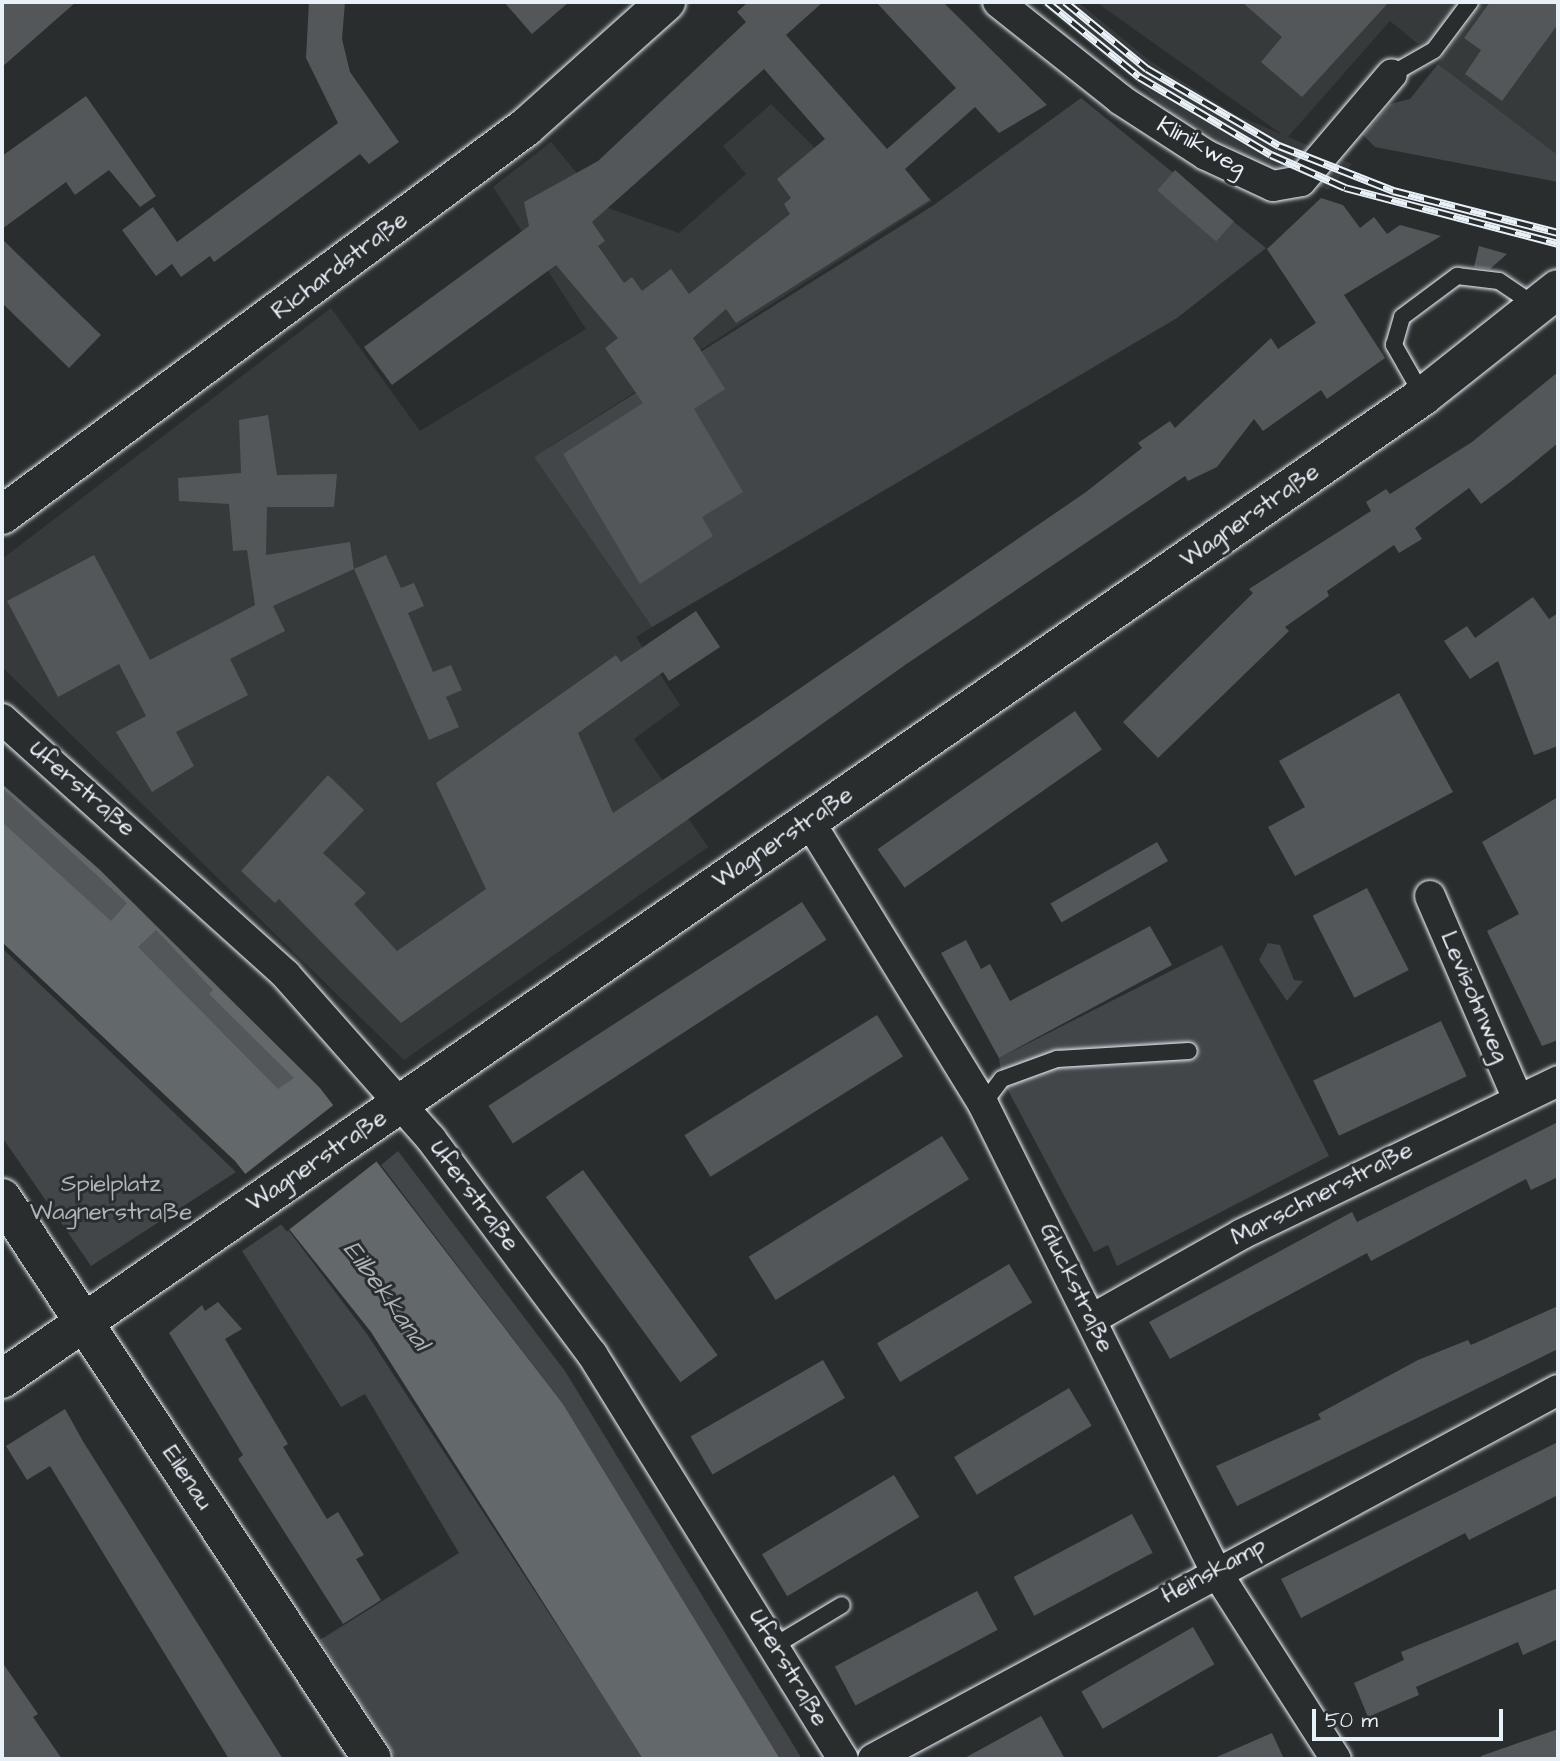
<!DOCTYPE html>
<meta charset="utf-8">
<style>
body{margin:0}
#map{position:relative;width:1560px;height:1761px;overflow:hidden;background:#2a2d2e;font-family:"Architects Daughter",sans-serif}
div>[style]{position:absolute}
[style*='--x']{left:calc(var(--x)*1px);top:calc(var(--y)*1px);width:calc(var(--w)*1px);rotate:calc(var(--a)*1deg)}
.built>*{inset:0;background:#363a3b}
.green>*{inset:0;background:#424648}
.water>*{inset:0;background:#63686b}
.pier>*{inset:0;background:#2a2d2e;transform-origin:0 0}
.building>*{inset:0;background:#535759;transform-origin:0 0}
.roads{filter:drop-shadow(0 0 2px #e8f1f8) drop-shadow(0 0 2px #e8f1f8)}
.lane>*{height:16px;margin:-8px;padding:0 8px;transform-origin:8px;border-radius:8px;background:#2a2d2e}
.street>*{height:30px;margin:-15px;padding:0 15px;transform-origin:15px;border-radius:15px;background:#2a2d2e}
.secondary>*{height:38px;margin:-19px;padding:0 19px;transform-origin:19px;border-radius:19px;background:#2a2d2e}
.rail>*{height:8px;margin-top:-4px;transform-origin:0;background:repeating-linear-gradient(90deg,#2a2d2e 0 16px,#e8f1f8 0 32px);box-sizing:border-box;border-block:2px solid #e8f1f8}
span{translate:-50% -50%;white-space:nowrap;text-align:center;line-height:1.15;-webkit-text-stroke:6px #2a2d2e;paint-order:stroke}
.street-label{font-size:24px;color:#e8f1f8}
.park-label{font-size:24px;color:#aeb5ba}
.water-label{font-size:26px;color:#acb3b9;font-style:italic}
.frame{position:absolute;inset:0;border:4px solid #e8f1f8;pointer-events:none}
.scale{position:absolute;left:1312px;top:1709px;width:191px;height:32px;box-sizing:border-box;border:4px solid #e8f1f8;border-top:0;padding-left:9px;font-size:21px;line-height:24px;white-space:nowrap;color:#e8f1f8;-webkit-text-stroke:5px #2a2d2e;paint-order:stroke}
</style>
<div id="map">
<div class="built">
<div style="clip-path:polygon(1038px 2px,1078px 2px,1150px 61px,1236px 115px,1352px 164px,1328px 190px,1260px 164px,1176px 115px)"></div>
<div style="clip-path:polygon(1096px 2px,1463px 2px,1434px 41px,1418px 44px,1390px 21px,1287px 138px)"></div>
<div style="clip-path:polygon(1482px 2px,1558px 2px,1558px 155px,1438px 64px)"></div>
<div style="clip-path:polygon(771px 104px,828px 161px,875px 135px,932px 201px,534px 457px,652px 627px,636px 637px,680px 705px,634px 739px,708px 847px,404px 1060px,2px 667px,2px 559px,331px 308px,420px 431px,586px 329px,493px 187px,551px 142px,605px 207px,679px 233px,746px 174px,723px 146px)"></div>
</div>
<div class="green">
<div style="clip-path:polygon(1438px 64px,1558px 155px,1558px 182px,1375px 147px,1363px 135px,1390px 104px,1410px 99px)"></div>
<div style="clip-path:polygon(1081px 98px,1266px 248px,1177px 318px,652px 627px,534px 457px,934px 205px)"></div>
<div style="clip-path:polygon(1268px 943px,1280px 945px,1294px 980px,1303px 981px,1287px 1001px,1259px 960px)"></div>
<div style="clip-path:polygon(1222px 945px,1329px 1156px,1117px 1266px,1108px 1245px,1094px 1252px,1002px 1079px,999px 1058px)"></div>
<div style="clip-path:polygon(2px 948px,236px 1172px,91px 1266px,2px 1137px)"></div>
<div style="clip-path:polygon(398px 1151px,565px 1371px,802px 1759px,780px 1759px,563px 1404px,381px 1165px)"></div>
<div style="clip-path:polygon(283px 1223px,367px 1334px,644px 1759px,397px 1759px,320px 1640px,459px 1553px,365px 1394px,341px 1407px,242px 1251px)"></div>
</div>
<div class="water">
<div style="clip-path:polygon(2px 784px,99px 869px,320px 1088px,563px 1404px,780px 1759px,643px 1759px,371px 1332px,235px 1161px,2px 942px)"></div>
</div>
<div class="pier">
<div style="left:336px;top:1103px;width:71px;height:118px;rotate:52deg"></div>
</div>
<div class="building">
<div style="clip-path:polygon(2px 2px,76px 2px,2px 67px)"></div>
<div style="clip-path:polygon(309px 2px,345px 2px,342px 39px,350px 72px,399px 142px,369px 164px,360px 154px,214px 262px,210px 256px,181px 277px,172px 264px,156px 276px,122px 230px,153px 207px,177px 242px,338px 123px,306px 58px)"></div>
<div style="clip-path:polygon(504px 2px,569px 2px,532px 34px)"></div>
<div style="clip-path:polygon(evenodd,748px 2px,823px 2px,786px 35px,887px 149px,956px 88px,876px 2px,943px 2px,1047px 105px,999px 133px,975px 107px,905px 169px,930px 200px,736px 323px,726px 309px,693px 338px,725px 389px,694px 409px,743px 492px,702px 517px,713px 536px,640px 584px,563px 454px,643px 403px,605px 348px,618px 338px,556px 265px,392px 385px,364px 347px,529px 226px,524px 202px,598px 161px,746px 22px,737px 12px,748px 2px,764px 69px,825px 139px,777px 179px,791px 198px,784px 204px,790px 214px,689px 294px,671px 269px,642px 291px,632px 277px,624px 283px,598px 246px,605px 241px,592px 222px,764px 69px)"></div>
<div style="clip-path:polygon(1242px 2px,1389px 2px,1302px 97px,1261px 62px,1282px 37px)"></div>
<div style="clip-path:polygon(1490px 2px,1558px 2px,1558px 24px,1502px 101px,1465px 74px,1481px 50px,1464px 38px)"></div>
<div style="clip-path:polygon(86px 96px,156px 196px,140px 207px,109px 170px,75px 195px,66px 182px,2px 229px,2px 156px)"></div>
<div style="left:1175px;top:170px;width:78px;height:27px;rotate:41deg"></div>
<div style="clip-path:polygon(1321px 198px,1343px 205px,1360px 228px,1374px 217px,1387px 234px,1400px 225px,1441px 236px,1344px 295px,1385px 358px,1327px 399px,1321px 390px,1263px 431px,1254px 419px,1217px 467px,1188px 481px,1185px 476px,905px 665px,401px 1023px,279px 899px,275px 903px,241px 871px,328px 775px,364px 810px,323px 853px,366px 893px,354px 904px,397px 951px,486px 889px,436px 783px,616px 655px,621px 662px,696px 611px,720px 647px,669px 681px,663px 672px,578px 733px,613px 813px,758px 717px,1086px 492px,1142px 448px,1138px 443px,1170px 421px,1175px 428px,1271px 338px,1278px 349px,1316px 323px,1267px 249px)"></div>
<div style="clip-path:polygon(2px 239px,101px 335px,69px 368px,2px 303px)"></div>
<div style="clip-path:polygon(1479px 246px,1507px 254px,1490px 269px,1474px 267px)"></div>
<div style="clip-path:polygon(1558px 372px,1558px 443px,1513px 480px,1481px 504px,1469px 488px,1415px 528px,1422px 539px,1399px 553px,1394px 545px,1327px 591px,1329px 596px,1285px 627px,1289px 631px,1158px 758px,1123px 722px,1253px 593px,1249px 589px,1371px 511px,1366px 502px,1386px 489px,1390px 494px,1472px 442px)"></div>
<div style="clip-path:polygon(268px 415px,277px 475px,337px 474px,334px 507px,267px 507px,266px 555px,350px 542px,354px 569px,273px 606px,285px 631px,230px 659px,248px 695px,176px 732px,194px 766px,152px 792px,116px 732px,146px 716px,119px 664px,58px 697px,7px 601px,94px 555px,150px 660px,255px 605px,247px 550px,233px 551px,229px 504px,179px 501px,178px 478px,241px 473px,239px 420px)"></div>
<div style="clip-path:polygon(386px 555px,401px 588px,414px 583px,424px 606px,408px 613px,433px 672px,451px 665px,462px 690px,446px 697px,459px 727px,429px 740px,354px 569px)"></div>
<div style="clip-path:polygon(1533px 597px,1549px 619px,1558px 613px,1558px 746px,1534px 755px,1498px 661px,1470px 679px,1444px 641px,1467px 626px,1475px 638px)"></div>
<div style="clip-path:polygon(1399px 693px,1453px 792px,1295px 876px,1268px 827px,1305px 807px,1279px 761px)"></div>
<div style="left:1075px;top:711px;width:47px;height:241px;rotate:55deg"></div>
<div style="clip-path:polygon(2px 788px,127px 903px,111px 921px,2px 822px)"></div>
<div style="clip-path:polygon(1558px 797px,1558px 1040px,1542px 1046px,1487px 931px,1519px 914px,1482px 842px)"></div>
<div style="left:1157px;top:842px;width:22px;height:123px;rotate:60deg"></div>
<div style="left:1367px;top:888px;width:92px;height:61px;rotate:63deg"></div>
<div style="left:802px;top:902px;width:45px;height:374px;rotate:57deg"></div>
<div style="clip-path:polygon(1150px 926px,1172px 965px,999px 1058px,941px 953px,966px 940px,981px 969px,990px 964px,1010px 1001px)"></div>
<div style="clip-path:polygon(156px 930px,213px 990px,209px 994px,294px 1078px,278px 1089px,138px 947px)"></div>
<div style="left:877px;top:1015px;width:49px;height:227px;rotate:58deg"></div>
<div style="left:1441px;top:1021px;width:61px;height:141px;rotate:65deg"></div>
<div style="clip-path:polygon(1558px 1122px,1558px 1177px,1531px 1190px,1526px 1179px,1371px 1261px,1367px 1253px,1170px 1359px,1149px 1322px,1352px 1212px,1357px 1222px)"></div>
<div style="left:942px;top:1136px;width:51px;height:228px;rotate:58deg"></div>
<div style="left:583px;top:1170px;width:229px;height:46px;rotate:54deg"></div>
<div style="left:1009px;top:1264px;width:45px;height:154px;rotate:59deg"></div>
<div style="clip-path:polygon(218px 1302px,242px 1329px,225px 1339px,288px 1444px,283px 1447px,327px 1519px,338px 1512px,364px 1555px,356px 1559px,381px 1600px,343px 1624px,238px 1459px,243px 1455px,169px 1333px,202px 1305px,205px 1311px)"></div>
<div style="clip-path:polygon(1558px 1306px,1558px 1349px,1237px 1506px,1216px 1466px,1321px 1419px,1318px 1414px,1418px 1360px,1468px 1340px,1471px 1345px)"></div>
<div style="left:823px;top:1360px;width:44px;height:153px;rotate:60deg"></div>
<div style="left:1069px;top:1388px;width:44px;height:134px;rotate:59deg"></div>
<div style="clip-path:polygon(65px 1409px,84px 1443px,283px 1759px,229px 1759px,50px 1466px,27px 1480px,6px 1446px)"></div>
<div style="clip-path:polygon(1558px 1442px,1558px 1495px,1469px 1540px,1465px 1533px,1301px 1618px,1281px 1579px)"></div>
<div style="left:894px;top:1475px;width:49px;height:154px;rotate:59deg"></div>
<div style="left:1132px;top:1514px;width:44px;height:134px;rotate:62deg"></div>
<div style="clip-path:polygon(1558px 1588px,1558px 1639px,1523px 1655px,1518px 1642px,1416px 1687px,1419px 1695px,1368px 1717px,1354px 1683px,1404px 1660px,1401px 1652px)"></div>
<div style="left:977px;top:1591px;width:44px;height:161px;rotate:62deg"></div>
<div style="left:1193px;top:1627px;width:43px;height:129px;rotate:60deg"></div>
<div style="clip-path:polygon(2px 1662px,38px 1714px,33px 1717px,62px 1759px,2px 1759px)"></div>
<div style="clip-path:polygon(1041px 1716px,1065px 1759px,963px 1759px)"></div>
<div style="clip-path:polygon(1558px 1729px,1558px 1759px,1481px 1759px,1481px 1756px)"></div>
<div style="clip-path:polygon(1272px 1733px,1284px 1759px,1212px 1759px)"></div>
</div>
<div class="roads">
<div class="lane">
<div style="--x:1392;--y:74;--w:48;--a:-29.7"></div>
<div style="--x:1434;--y:50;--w:60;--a:-53.1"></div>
<div style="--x:1423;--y:396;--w:59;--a:-119.6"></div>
<div style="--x:1394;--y:345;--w:29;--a:-74"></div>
<div style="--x:1402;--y:317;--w:69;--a:-36.7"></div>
<div style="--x:1457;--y:276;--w:42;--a:6.8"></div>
<div style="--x:1499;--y:281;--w:45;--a:34"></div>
<div style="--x:983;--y:1104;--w:31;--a:-53"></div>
<div style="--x:1002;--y:1079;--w:59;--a:-20"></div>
<div style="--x:1057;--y:1059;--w:132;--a:-3.5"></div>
<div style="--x:774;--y:1646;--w:79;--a:-31.1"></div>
</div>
<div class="street">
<div style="--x:998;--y:2;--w:157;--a:38.5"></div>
<div style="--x:1121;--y:100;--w:101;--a:32.9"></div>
<div style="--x:1206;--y:155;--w:74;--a:24.8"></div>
<div style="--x:1273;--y:186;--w:28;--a:-10"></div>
<div style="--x:1301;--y:181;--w:140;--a:-49.6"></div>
<div style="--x:2;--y:719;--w:382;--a:42"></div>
<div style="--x:286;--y:975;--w:219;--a:48.5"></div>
<div style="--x:431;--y:1139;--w:269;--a:53.2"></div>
<div style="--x:592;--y:1354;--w:476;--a:58.2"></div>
<div style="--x:809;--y:821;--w:332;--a:58.4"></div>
<div style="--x:983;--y:1104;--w:521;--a:63.53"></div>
<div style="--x:1215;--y:1570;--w:224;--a:57.4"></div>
<div style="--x:1430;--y:896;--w:221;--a:66.6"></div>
<div style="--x:1092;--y:1319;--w:172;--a:-29.5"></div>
<div style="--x:1242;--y:1234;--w:351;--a:-25.8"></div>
<div style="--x:873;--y:1759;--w:778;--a:-28.31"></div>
</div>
<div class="secondary">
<div style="--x:2;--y:515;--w:652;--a:-36.52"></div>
<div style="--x:526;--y:127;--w:188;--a:-41.8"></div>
<div style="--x:2;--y:1198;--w:672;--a:56.59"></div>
<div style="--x:2;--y:1379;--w:1728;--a:-34.67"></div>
<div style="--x:1423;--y:396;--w:172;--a:-38.4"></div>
</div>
</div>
<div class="rail">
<div style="--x:1047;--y:2;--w:119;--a:39.2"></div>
<div style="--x:1139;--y:77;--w:153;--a:30.6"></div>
<div style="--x:1271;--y:155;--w:81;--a:24"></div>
<div style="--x:1345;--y:188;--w:220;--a:14.7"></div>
<div style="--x:1065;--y:2;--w:106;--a:39.3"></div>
<div style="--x:1147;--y:69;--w:153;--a:30.3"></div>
<div style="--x:1279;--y:146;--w:123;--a:21.5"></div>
<div style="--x:1393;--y:191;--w:170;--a:14.3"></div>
</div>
<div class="street-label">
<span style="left:1201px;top:147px;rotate:29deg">Klinikweg</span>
<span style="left:340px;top:266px;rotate:-37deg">Richardstraße</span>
<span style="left:1250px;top:516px;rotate:-35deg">Wagnerstraße</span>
<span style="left:82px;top:789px;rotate:41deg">Uferstraße</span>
<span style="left:783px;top:838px;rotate:-34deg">Wagnerstraße</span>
<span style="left:1474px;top:997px;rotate:67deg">Levisohnweg</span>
<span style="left:317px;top:1161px;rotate:-34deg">Wagnerstraße</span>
<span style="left:1322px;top:1194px;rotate:-27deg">Marschnerstraße</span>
<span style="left:474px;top:1196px;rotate:53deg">Uferstraße</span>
<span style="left:1076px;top:1288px;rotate:64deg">Gluckstraße</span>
<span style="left:187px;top:1478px;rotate:57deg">Eilenau</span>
<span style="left:1214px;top:1571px;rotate:-28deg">Heinskamp</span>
<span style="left:788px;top:1668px;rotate:59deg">Uferstraße</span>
</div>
<div class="park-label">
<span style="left:111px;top:1199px">Spielplatz<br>Wagnerstraße</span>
</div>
<div class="water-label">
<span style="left:386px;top:1296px;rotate:54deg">Eilbekkanal</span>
</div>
<div class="frame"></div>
<div class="scale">50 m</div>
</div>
